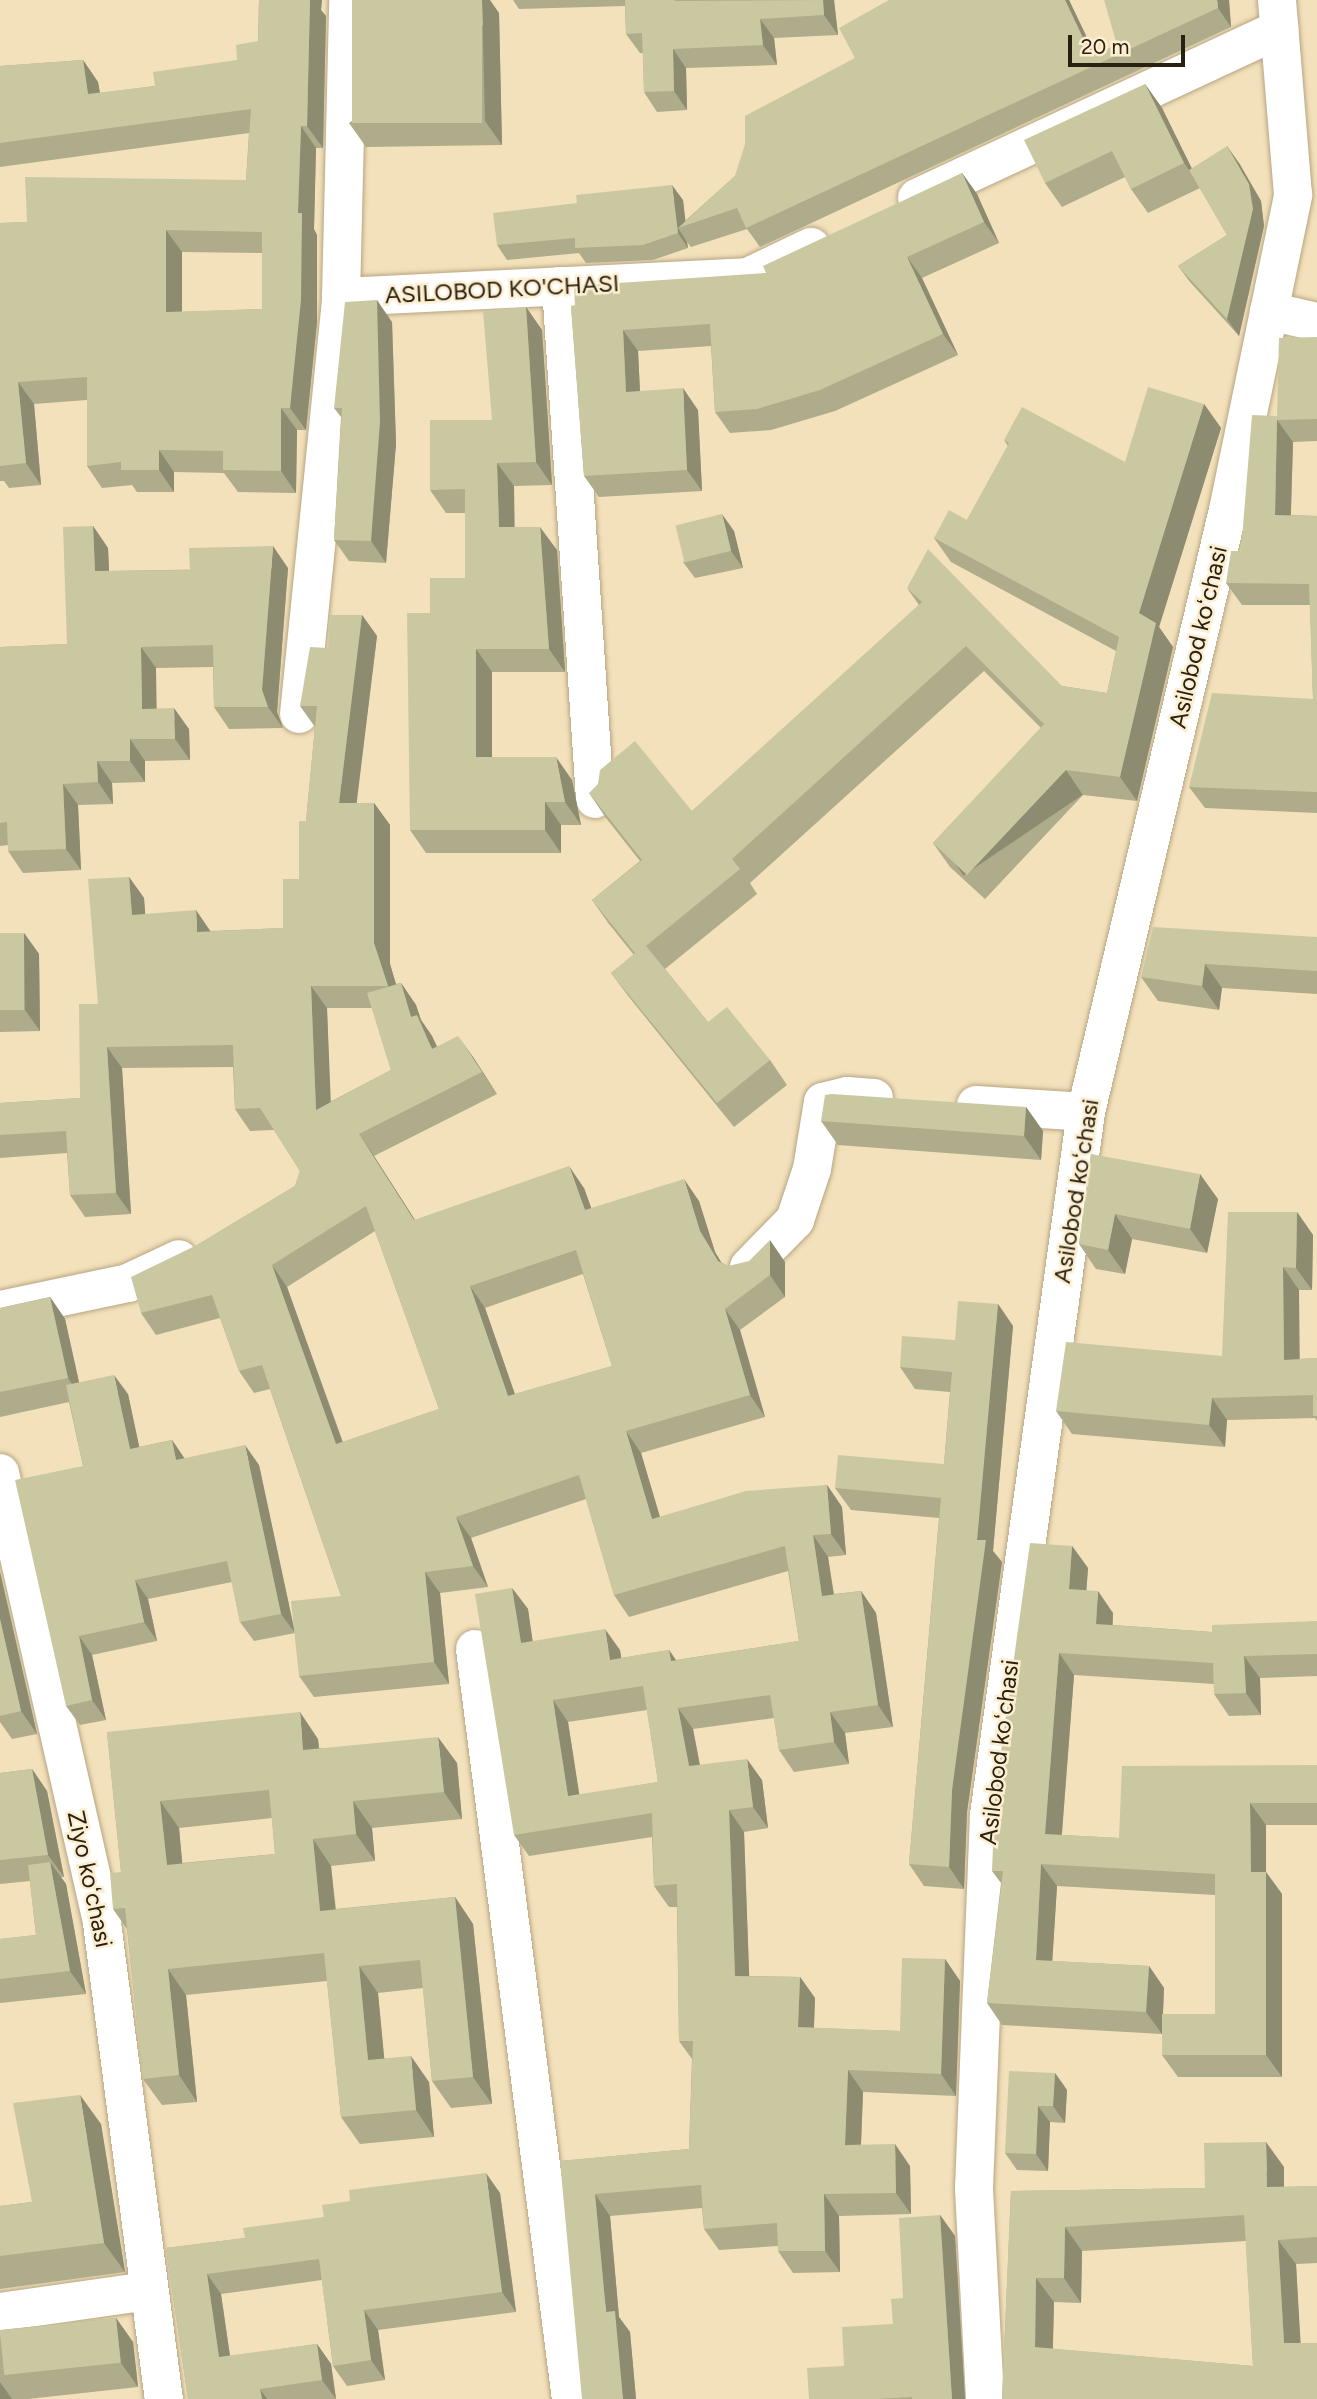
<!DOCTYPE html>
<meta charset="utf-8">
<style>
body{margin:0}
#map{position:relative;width:1317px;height:2399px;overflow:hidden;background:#f3e1bb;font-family:Figtree,sans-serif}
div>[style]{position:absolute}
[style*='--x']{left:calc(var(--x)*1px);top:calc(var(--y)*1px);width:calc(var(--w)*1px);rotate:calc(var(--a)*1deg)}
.roads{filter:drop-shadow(0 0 2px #b7a582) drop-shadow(0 0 2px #b7a582)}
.minor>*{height:38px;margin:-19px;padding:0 19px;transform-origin:19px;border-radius:19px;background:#fff}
.wall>*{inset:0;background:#aeac8a}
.shaded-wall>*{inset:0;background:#8d8c71;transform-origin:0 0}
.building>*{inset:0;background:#cac8a1;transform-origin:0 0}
span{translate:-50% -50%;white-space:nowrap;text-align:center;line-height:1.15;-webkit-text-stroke:5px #fdeed0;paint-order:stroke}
.street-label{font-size:24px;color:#282113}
.scale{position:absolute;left:1068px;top:35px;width:117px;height:32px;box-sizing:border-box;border:4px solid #282113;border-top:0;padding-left:9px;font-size:21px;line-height:24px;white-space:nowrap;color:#282113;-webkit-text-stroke:5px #fdeed0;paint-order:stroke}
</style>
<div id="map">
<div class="roads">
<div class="minor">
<div style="--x:917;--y:198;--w:400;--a:-25"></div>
<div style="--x:561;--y:286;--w:514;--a:86.21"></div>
<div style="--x:341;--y:297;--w:407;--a:-2.8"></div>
<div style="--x:748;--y:277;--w:70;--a:-25.5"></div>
<div style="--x:1269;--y:311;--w:49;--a:12.9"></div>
<div style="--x:299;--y:714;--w:419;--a:-84.2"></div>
<div style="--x:341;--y:297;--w:297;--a:-88.6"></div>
<div style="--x:976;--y:1105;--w:110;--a:3.6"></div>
<div style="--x:749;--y:1267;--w:66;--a:-45.6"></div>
<div style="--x:795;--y:1220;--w:54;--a:-71.6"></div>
<div style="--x:812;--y:1169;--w:68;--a:-80.7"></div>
<div style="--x:823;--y:1102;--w:25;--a:-14"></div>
<div style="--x:847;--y:1096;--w:27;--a:4"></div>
<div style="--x:0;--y:1310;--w:131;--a:-11.9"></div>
<div style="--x:128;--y:1283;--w:56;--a:-25.2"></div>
<div style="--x:0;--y:1473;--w:461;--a:77.2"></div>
<div style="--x:102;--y:1923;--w:480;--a:82.6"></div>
<div style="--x:475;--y:1649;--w:756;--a:82.71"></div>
<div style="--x:0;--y:2312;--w:149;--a:-8.1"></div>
<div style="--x:985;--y:2399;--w:211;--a:-93"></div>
<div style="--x:974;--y:2188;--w:373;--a:-87.7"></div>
<div style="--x:989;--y:1815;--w:710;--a:-82.14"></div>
<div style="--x:1086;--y:1112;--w:619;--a:-76.73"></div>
<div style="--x:1228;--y:510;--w:322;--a:-78.3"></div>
<div style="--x:1293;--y:195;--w:196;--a:-94.7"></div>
</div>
</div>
<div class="wall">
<div style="clip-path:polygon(evenodd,259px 0,322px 0,321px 10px,326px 16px,323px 148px,316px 148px,314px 229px,317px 235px,317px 322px,306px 430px,297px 430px,296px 493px,238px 492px,224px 473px,174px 472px,174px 492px,137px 492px,132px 485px,102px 488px,87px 466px,87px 400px,34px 404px,41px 485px,9px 488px,4px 481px,0 481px,0 223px,27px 222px,246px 180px,249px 133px,0 167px,0 66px,83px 60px,98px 82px,100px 93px,155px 86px,237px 60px,258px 41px,259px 0,182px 252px,262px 253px,262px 309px,182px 312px,182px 252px)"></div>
<div style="clip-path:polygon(513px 0,834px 0,838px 35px,774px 38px,777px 65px,686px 68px,687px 110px,657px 112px,644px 92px,643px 53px,640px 53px,626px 34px,625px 6px,519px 9px)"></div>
<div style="clip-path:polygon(889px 0,1069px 0,1095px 54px,1229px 0,1231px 27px,760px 247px,747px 229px,691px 247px,687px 242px,688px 248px,653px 260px,586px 263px,579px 253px,507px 260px,497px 245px,683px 200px,685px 221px,735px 176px,855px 58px)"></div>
<div style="clip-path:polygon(499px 13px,502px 145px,366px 147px,349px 123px)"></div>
<div style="clip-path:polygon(1145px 84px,1162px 108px,1192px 169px,1239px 163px,1261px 201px,1264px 226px,1239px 336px,1190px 282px,1178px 266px,1227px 235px,1200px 188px,1148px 213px,1131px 189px,1125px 177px,1062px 207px,1045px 183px)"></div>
<div style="clip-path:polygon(962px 173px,977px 194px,999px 243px,922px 278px,958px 355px,835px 411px,771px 430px,730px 433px,715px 412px,711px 346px,638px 351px,640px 391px,698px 410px,702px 491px,599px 497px,584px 476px,571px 306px,766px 273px)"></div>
<div style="clip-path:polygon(526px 307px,542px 330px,552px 485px,514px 486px,514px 527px,557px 550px,565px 672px,492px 672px,492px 757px,572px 780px,581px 825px,561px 825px,561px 853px,426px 853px,410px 830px,430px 613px,465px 578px,465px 513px,446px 513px,430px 490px,492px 420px)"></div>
<div style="clip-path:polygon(392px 322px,396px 444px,386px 563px,349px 561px,334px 540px,341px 417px,334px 408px)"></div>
<div style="clip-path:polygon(1317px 337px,1317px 441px,1293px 442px,1291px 515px,1317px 516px,1317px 813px,1205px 808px,1189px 787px,1313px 699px,1310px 605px,1242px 605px,1226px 583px,1241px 551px,1277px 416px)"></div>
<div style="clip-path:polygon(1204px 404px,1221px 428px,1159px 627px,1173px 647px,1137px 801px,1083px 795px,985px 899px,950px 867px,933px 843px,1041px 728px,984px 671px,750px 883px,757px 894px,665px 969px,708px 1022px,770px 1060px,787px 1085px,734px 1127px,629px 997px,611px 973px,634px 955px,609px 924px,592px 900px,640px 861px,606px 818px,589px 793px,692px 811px,919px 605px,907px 588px,1062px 686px,1107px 693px,1116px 651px,951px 562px,934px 538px,967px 520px,1008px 446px,1004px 440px,1125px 462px)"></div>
<div style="clip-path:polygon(93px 526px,108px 548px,109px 571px,288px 568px,277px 712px,283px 728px,229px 729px,214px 707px,213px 667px,156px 668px,156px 708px,189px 729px,190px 760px,145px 761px,145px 782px,112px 783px,113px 804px,78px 805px,81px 870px,23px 873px,8px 851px,8px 845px,0 846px,0 647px,67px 644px)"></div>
<div style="clip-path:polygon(734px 531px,743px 568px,695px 578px,683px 562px)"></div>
<div style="clip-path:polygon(evenodd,362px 615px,377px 636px,356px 803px,374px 803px,390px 825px,390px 964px,396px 984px,401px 983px,416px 1005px,421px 1020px,432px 1036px,437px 1046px,473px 1057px,497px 1094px,374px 1156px,415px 1220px,584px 1188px,591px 1208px,699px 1201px,715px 1252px,721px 1262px,728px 1266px,785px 1262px,785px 1297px,740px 1330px,765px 1417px,641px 1453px,660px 1517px,827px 1485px,842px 1507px,846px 1555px,828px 1557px,834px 1594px,861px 1591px,876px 1613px,893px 1727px,845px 1733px,849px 1764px,794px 1772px,779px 1750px,774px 1718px,693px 1729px,700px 1765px,762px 1780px,768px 1828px,744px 1832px,749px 1976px,800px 1977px,815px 1998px,814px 2028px,900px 2031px,945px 1959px,960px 1981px,956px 2096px,863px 2092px,861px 2145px,910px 2166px,911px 2214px,839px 2216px,840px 2272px,793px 2273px,778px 2251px,778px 2246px,719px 2250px,704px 2229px,702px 2208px,610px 2216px,619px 2317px,630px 2332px,636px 2399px,560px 2161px,689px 2149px,692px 2059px,679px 2041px,677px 1907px,669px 1907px,654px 1886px,652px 1837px,529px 1856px,514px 1835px,512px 1588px,528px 1609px,532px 1641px,620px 1650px,621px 1658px,669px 1650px,676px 1660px,799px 1641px,788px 1571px,629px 1617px,614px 1595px,586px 1499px,471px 1538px,488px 1587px,440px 1593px,449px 1684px,314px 1697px,299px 1676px,341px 1596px,270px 1389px,254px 1393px,239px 1371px,220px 1318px,156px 1335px,141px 1313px,197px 1245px,295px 1186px,300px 1171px,274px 1130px,250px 1131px,235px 1109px,233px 1067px,122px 1068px,131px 1214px,85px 1217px,70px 1195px,67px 1153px,0 1158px,0 1103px,80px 1098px,98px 1004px,129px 877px,144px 898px,145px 914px,211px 931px,283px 928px,299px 879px,306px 821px,315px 727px,300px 706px,328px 648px,362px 615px,327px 1008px,372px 1008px,391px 1070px,330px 1102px,327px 1008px,362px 615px,375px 1231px,439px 1409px,343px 1442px,287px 1287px,375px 1231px,362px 615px,583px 1274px,612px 1366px,515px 1394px,485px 1308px,583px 1274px,362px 615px,647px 1710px,658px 1782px,579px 1795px,568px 1722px,647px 1710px)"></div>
<div style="clip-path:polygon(0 933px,24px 933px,39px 954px,40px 1031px,0 1032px)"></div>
<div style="clip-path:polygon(1317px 937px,1317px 994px,1222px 988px,1219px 1010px,1158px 1001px,1141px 977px)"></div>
<div style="clip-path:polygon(1026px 1107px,1043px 1131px,1041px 1160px,838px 1145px,821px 1121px)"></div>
<div style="clip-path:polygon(1091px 1154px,1218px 1199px,1207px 1253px,1132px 1239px,1125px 1274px,1096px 1269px,1079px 1244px)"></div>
<div style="clip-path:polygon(1297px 1212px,1313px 1235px,1312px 1290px,1299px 1290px,1299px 1359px,1317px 1358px,1317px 1421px,1315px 1418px,1227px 1420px,1225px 1447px,1072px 1434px,1056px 1411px,1222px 1356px)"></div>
<div style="clip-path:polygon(50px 1297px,65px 1319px,79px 1383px,128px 1394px,139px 1447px,172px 1440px,184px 1458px,259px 1465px,295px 1633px,254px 1641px,240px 1622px,232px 1582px,148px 1599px,157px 1641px,92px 1655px,106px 1720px,80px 1725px,66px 1706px,83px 1466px,69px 1402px,0 1417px,0 1308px)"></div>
<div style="clip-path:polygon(998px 1304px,1013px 1326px,993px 1551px,1002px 1562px,967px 1812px,964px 1889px,924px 1886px,909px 1864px,939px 1518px,851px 1510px,835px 1488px,944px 1464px,950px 1392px,915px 1389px,900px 1367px,955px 1340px)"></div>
<div style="clip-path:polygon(evenodd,1072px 1546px,1088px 1568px,1086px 1590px,1113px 1613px,1113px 1625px,1212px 1632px,1317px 1621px,1317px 1676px,1260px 1678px,1261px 1715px,1229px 1716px,1214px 1694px,1214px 1684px,1074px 1675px,1062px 1835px,1119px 1838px,1317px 1765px,1317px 1825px,1266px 1825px,1266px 1872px,1282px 1894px,1282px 2077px,1178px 2077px,1162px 2055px,1162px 2034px,1002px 2025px,987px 2003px,1001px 1883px,992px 1871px,1072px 1546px,1057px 1886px,1215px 1895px,1215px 2014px,1163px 2014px,1164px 1988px,1149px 1966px,1052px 1961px,1057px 1886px)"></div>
<div style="clip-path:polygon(0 1572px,37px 1734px,12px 1739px,0 1722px)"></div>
<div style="clip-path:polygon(evenodd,107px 1732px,318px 1739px,319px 1748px,457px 1763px,462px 1819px,372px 1828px,375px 1861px,331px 1866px,336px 1909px,455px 1897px,473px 1924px,492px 2104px,451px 2108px,432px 2081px,423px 1988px,378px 1993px,384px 2058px,429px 2082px,434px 2137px,360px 2144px,341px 2117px,327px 1981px,186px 1995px,197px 2102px,162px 2105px,143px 2079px,127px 1929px,113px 1909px,121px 1872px,107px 1732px,272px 1818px,275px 1854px,182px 1863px,179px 1828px,272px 1818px)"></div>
<div style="clip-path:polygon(32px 1769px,47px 1791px,64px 1877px,61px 1877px,66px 1884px,86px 1994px,0 2003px,0 1939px,36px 1935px,30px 1881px,0 1884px,0 1773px)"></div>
<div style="clip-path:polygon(1055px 2073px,1067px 2090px,1065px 2123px,1050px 2122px,1048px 2171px,1017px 2170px,1005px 2153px)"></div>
<div style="clip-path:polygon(101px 2124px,125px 2272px,0 2289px,0 2206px,32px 2202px)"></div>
<div style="clip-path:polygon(evenodd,1284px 2167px,1284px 2187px,1317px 2186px,1317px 2263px,1296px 2264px,1300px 2343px,1317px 2399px,1002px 2399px,1011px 2191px,1205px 2188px,1284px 2167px,1246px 2241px,1253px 2366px,1053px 2349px,1054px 2302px,1081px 2303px,1082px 2251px,1246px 2241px)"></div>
<div style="clip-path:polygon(500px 2193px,516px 2312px,378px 2330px,385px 2380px,347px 2386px,333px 2366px,322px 2280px,221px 2294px,230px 2356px,317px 2344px,331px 2364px,336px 2399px,188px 2399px,166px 2248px,245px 2238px,324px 2217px)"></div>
<div style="clip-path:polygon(940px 2215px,955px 2236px,965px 2399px,809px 2399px,844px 2366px,893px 2324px)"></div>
<div style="clip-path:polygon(116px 2318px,133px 2342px,138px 2387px,28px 2399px,0 2399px,0 2330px)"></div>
</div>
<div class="shaded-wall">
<div style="clip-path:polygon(310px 0,322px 0,321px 10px,326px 16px,323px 148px,307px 126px)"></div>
<div style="clip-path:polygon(482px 0,490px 0,499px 13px,502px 145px,485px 121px)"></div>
<div style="clip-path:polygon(823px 0,834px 0,838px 35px,824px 15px)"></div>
<div style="clip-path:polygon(1065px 0,1069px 0,1099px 63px,1091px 55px)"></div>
<div style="clip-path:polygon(1217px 0,1229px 0,1231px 27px,1218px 8px)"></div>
<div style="clip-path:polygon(760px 19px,774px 38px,777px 65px,763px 45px)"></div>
<div style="clip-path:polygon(673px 49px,686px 68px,687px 110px,674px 91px)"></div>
<div style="clip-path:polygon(83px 60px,98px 82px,104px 116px,88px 94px)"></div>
<div style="clip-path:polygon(1145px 84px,1162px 108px,1201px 187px,1184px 163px)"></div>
<div style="clip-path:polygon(301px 126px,316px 148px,314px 229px,317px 235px,317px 322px,306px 430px,290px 408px)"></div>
<div style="clip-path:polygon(1227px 146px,1239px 163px,1261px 201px,1264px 226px,1239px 336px,1227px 319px)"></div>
<div style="clip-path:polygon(962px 173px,977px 194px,999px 243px,984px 222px)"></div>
<div style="clip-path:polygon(672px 185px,683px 200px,686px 225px,678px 228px,687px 242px,688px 248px,678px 233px)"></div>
<div style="clip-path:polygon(166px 230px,182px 252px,182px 334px,166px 312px)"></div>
<div style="clip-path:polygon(907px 257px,922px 278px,958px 355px,943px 334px)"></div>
<div style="clip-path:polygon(377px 300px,392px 322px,396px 444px,386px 563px,371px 541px)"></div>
<div style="clip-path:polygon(526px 307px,542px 330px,552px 485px,536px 462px)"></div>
<div style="clip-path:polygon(623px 330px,638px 351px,641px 413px,626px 392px)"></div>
<div style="clip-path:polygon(18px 382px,34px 404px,41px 485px,26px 463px)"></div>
<div style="clip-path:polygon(683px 388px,698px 410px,702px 491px,687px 470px)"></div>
<div style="clip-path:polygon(1204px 404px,1221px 428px,1159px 627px,1173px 647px,1137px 801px,1120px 777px,1139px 613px)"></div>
<div style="clip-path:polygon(281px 408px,297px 430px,296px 493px,281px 471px)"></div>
<div style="clip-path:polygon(1277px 420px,1293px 442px,1290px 537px,1275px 515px)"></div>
<div style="clip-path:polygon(159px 450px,174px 472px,174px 492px,159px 470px)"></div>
<div style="clip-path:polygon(497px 463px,514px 486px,515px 550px,499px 527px)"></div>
<div style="clip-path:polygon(722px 514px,734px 531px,743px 568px,731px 551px)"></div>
<div style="clip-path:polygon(93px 526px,108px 548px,110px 593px,95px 571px)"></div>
<div style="clip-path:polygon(540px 527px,557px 550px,565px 672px,549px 649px)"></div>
<div style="clip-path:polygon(273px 546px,288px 568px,277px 712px,283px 728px,268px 707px,262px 690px)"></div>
<div style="clip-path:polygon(362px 615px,377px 636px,354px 825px,339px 803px)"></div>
<div style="clip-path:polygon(141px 647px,156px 668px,157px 730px,142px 709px)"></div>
<div style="clip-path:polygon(476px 649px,492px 672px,492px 780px,476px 757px)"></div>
<div style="clip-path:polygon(174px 708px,189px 729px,190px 760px,175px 739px)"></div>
<div style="clip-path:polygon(130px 739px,145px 761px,145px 782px,130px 761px)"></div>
<div style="clip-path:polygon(556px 757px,572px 780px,581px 825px,565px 802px)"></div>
<div style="clip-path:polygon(97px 761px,112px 783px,113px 804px,98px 782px)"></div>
<div style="left:1066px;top:770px;width:30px;height:144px;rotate:56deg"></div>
<div style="clip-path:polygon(63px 784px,78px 805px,81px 870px,66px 849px)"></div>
<div style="clip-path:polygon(545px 802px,561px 825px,561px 853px,545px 830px)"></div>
<div style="clip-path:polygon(374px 803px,390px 825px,390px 964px,403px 1008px,388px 986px,374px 943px)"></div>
<div style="clip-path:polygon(129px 877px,144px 898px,147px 937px,132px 915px)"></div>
<div style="clip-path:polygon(196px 910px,211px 932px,197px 932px)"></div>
<div style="clip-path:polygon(24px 933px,39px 954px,40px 1031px,25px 1010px)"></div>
<div style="clip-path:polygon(1205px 964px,1222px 988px,1219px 1010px,1202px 986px)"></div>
<div style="clip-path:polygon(401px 983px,416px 1005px,421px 1020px,432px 1036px,447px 1070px,411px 1017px)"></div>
<div style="clip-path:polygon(311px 986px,327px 1008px,332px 1131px,316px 1110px)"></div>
<div style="clip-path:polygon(458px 1036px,473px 1057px,497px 1094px,482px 1072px)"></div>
<div style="clip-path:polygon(107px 1047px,122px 1068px,131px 1214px,116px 1193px)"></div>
<div style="clip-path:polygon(1026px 1107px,1043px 1131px,1041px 1160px,1024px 1136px)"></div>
<div style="clip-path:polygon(359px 1134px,374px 1156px,429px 1242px,414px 1220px)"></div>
<div style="clip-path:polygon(569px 1166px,584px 1188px,600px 1232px,585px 1210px)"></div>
<div style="clip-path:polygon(1200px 1174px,1218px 1199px,1207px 1253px,1190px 1229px)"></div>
<div style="clip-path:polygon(684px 1179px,699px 1201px,715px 1252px,733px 1282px,718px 1261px,700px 1231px)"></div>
<div style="clip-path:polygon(1297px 1212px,1313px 1235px,1312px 1290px,1296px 1268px)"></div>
<div style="clip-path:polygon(1115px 1214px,1132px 1239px,1125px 1274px,1108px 1250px)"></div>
<div style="clip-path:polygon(770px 1240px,785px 1262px,785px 1297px,770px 1275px)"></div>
<div style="clip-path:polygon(272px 1265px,287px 1287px,351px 1466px,336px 1444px)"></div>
<div style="clip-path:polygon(1283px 1267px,1299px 1290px,1300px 1382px,1284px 1360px)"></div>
<div style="clip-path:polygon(470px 1286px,485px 1308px,523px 1418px,508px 1396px)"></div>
<div style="clip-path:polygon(50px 1297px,65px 1319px,83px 1400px,68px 1378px)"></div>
<div style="clip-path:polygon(998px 1304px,1013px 1326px,993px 1551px,1002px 1562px,967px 1812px,964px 1889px,949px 1867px,952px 1790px,977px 1540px)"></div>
<div style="clip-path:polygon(725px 1309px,740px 1330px,765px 1417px,750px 1395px)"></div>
<div style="clip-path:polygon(114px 1375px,128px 1394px,144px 1469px,130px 1449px)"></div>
<div style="clip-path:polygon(1212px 1398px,1227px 1420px,1225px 1447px,1209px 1425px)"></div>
<div style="clip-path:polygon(626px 1431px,641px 1453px,667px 1541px,652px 1519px)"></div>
<div style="clip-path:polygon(172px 1440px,185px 1459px,176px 1460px)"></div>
<div style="clip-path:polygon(245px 1445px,259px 1465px,295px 1633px,281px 1614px)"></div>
<div style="clip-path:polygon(827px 1485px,842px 1507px,846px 1555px,831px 1534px)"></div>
<div style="clip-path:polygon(456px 1517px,471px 1538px,488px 1587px,473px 1566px)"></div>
<div style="clip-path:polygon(813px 1535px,828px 1557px,837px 1617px,822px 1596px)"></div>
<div style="clip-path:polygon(1072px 1546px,1088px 1568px,1085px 1611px,1069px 1589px)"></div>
<div style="clip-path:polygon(0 1572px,37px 1734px,21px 1711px,0 1619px)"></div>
<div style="clip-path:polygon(425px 1572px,440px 1593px,449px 1684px,434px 1662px)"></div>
<div style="clip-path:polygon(135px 1580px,148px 1599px,157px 1641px,144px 1622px)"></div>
<div style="clip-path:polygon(512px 1588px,528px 1609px,536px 1664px,521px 1643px)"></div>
<div style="clip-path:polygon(861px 1591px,876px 1613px,893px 1727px,878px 1705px)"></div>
<div style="clip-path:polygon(1098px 1591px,1113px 1613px,1111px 1646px,1096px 1624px)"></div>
<div style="clip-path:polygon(605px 1629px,620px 1650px,625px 1681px,610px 1660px)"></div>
<div style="clip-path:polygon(79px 1636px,92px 1655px,106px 1720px,92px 1700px)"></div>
<div style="clip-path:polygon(669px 1650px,684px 1672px,671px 1661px)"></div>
<div style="clip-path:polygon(1059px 1653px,1074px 1675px,1060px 1856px,1045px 1834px)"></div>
<div style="clip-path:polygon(1244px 1656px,1260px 1678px,1261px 1715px,1246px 1693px)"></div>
<div style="clip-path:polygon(553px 1700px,568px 1722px,583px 1818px,568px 1796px)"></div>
<div style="clip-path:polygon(678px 1708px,693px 1729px,704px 1788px,689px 1766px)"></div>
<div style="clip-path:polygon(300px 1712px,318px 1739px,322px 1776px,303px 1750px)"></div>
<div style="clip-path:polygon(830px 1712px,845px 1733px,849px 1764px,834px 1742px)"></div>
<div style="clip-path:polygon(438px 1737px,457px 1763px,462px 1819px,444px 1792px)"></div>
<div style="clip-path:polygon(747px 1759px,762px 1780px,768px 1828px,753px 1807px)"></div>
<div style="clip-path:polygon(32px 1769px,47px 1791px,64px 1877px,48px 1855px)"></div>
<div style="clip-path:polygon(160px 1801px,179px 1828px,185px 1892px,167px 1865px)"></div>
<div style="clip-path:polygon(353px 1801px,372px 1828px,375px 1861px,356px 1834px)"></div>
<div style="clip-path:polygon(1250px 1803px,1266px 1825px,1266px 1894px,1251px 1872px)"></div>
<div style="clip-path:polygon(729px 1810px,744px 1832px,750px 1997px,735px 1976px)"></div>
<div style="clip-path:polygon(313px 1839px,331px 1866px,338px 1937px,320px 1911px)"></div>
<div style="clip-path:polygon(50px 1862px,66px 1884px,86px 1994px,70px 1971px)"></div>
<div style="clip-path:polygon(1041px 1864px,1057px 1886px,1051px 1982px,1036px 1960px)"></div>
<div style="clip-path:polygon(1266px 1872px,1282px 1894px,1282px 2077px,1266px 2055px)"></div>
<div style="clip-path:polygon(455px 1897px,473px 1924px,492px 2104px,473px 2077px)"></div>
<div style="clip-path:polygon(945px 1959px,960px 1981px,956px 2096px,941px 2074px)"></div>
<div style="clip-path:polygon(359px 1966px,378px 1993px,387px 2087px,368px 2060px)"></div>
<div style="clip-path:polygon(1149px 1966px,1164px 1988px,1162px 2034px,1146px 2012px)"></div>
<div style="clip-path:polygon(168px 1969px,186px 1995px,197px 2102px,179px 2075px)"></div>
<div style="clip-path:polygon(800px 1977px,815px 1998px,813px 2049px,798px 2027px)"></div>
<div style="clip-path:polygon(411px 2056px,429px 2082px,434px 2137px,416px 2110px)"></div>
<div style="clip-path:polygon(848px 2070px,863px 2092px,860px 2167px,845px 2145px)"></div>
<div style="clip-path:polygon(1055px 2073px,1067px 2090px,1065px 2123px,1053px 2106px)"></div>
<div style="clip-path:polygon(80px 2095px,101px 2124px,125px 2272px,104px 2243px)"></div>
<div style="clip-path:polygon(1038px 2106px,1050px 2122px,1048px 2171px,1036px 2154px)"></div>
<div style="clip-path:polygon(1266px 2142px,1284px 2167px,1284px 2212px,1267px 2187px)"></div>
<div style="clip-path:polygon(895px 2144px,910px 2166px,911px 2214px,896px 2193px)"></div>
<div style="clip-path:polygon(486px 2173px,500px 2193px,516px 2312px,502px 2292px)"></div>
<div style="clip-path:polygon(595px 2194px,610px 2216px,619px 2317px,630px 2332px,636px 2399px,623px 2399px,606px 2312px)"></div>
<div style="clip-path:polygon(824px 2194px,839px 2216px,840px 2272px,825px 2251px)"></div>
<div style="clip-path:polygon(940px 2215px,955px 2236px,965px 2399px,952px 2399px)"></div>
<div style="clip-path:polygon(1065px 2227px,1082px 2251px,1081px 2303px,1064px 2278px)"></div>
<div style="clip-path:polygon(1278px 2240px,1296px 2264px,1302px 2367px,1284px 2343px)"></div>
<div style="clip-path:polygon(207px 2274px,221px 2294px,233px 2377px,219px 2357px)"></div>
<div style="clip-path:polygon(1036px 2278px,1054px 2302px,1052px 2372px,1035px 2347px)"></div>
<div style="clip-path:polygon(364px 2310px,378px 2330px,385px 2380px,371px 2360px)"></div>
<div style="clip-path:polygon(116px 2318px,133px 2342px,138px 2387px,121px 2363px)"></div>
<div style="clip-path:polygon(317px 2344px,331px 2364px,336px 2399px,322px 2380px)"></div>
<div style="clip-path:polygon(0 2382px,12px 2399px,0 2399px)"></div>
<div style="clip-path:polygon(260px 2389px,267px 2399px,262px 2399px)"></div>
</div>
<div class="building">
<div style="clip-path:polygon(evenodd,259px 0,310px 0,307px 126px,301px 126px,298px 213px,302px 213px,301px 300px,290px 408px,281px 408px,281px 471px,223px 470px,223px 451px,159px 450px,159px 470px,121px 470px,121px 462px,87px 466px,87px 377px,18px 382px,26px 463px,0 466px,0 223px,27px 222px,25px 177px,246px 180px,251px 109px,0 143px,0 66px,83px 60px,88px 94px,155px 86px,153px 72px,237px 60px,236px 45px,258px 41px,259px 0,166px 230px,262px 232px,262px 309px,166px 312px,166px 230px)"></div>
<div style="left:352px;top:0;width:130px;height:123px"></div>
<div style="clip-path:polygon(625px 0,675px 0,675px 1px,823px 0,824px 15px,760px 19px,763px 45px,673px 49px,674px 91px,644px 92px,642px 33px,626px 34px)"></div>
<div style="clip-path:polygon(889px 0,1065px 0,1091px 55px,1117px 45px,1104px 0,1217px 0,1218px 8px,746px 228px,737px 208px,678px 228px,735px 176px,745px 144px,745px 116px,855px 58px,839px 28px)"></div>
<div style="clip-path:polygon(1145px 84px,1184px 163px,1131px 189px,1112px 151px,1045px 183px,1024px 140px)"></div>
<div style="clip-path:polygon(1227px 146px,1249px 184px,1253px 209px,1227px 319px,1178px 266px,1227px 235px,1189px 170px)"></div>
<div style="clip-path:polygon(962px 173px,984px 222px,907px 257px,943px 334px,820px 390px,757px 409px,715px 412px,710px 324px,623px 330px,626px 392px,683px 388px,687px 470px,584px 476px,571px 306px,575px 306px,574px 286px,766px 273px,763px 266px)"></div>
<div style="clip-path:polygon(672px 185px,678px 233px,643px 245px,575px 248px,575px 238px,497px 245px,493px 213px,577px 203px,576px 195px)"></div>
<div style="clip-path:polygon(377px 300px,380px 422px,371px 541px,334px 540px,342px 408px,334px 408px,345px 302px)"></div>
<div style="clip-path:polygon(526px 307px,536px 462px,497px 463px,499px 527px,540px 527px,549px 649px,476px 649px,476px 757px,556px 757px,565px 802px,545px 802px,545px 830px,410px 830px,407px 613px,430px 613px,430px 578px,465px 578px,465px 489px,430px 490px,430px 420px,492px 420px,483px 311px)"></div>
<div style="clip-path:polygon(1317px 337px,1317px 419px,1277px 420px,1275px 515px,1317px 516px,1317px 792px,1189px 787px,1212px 693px,1313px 699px,1309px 584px,1226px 583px,1231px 551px,1241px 551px,1252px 415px,1277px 416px,1279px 338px)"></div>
<div style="clip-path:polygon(1148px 387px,1204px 404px,1139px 613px,1156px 623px,1120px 777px,1066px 770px,967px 875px,933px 843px,1044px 724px,966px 646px,732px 859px,740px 869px,646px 946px,708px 1022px,727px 1007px,770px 1060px,717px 1103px,611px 973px,635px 953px,592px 900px,642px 860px,589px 793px,598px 784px,600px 770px,635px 741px,692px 811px,922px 602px,907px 588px,928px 549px,1062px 686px,1107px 693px,1119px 637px,934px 538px,949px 510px,967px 520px,1009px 443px,1004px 440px,1022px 407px,1125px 462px)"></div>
<div style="left:722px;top:514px;width:38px;height:48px;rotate:76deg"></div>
<div style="clip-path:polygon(93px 526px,95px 571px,190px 570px,189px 548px,273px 546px,262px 690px,268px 707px,214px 707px,213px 645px,141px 647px,142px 709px,174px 708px,175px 739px,130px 739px,130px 761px,97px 761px,98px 782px,63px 784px,66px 849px,8px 851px,7px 822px,0 823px,0 647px,67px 644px,63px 527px)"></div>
<div style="clip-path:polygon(evenodd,330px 615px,362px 615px,339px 803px,374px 803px,374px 943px,388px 986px,311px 986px,316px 1110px,391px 1070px,367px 993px,401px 983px,411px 1017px,417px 1015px,432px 1049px,458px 1036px,482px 1072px,359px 1134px,414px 1220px,569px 1166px,585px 1210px,684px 1179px,700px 1231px,718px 1261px,728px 1266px,749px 1261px,770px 1240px,770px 1275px,725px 1309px,750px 1395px,626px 1431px,652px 1519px,746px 1491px,827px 1485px,831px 1534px,813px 1535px,822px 1596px,861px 1591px,878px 1705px,830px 1712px,834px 1742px,779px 1750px,770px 1695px,678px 1708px,689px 1766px,747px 1759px,753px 1807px,729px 1810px,735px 1976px,800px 1977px,798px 2027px,900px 2031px,902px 1958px,945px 1959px,941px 2074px,848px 2070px,845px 2145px,895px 2144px,896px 2193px,824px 2194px,825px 2251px,778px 2251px,777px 2223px,704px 2229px,701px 2185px,595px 2194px,606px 2312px,615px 2311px,623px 2399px,582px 2399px,560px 2161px,689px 2149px,693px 2041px,679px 2041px,677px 1884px,654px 1886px,652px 1813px,514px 1835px,475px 1594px,512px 1588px,521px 1643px,605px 1629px,610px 1660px,669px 1650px,671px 1661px,799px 1641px,785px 1546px,614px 1595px,579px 1475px,456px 1517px,473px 1566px,425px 1572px,434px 1662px,299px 1676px,291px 1601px,341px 1596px,262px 1365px,239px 1371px,212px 1295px,141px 1313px,131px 1277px,197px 1245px,295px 1186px,300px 1171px,260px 1108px,235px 1109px,233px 1045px,107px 1047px,116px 1193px,70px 1195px,66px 1131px,0 1135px,0 1103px,80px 1098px,79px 1004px,98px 1004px,88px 879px,129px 877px,132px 915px,196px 910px,197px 932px,283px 928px,283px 879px,299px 879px,299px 821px,306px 821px,317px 706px,300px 706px,310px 647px,328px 648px,330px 615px,366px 1206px,439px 1409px,336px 1444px,272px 1265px,366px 1206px,330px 615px,576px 1250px,612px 1366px,508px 1396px,470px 1286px,576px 1250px,330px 615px,643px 1686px,658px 1782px,568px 1796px,553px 1700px,643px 1686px)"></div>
<div style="clip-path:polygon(1153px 927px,1317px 937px,1317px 971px,1205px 964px,1202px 986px,1141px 977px)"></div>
<div style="left:0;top:933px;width:24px;height:77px"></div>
<div style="clip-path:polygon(832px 1094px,1026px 1107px,1024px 1136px,821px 1121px,825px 1095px)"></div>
<div style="clip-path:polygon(1091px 1154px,1200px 1174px,1190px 1229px,1115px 1214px,1108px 1250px,1079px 1244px)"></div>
<div style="clip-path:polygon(1228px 1212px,1297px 1212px,1296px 1268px,1283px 1267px,1284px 1360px,1317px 1358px,1317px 1416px,1313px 1416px,1313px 1395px,1212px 1398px,1209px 1425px,1056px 1411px,1066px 1342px,1222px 1356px)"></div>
<div style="clip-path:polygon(50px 1297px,68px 1378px,0 1392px,0 1308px)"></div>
<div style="clip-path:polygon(958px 1301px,998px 1304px,977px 1540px,986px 1540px,952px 1790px,949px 1867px,909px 1864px,941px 1498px,835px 1488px,838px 1455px,944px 1464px,952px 1372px,900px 1367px,902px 1336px,955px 1340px)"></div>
<div style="clip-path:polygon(114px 1375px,130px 1449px,172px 1440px,176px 1460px,245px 1445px,281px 1614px,240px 1622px,227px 1561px,135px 1580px,144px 1622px,79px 1636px,92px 1700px,66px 1706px,15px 1480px,83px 1466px,66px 1385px)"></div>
<div style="clip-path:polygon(1030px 1543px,1072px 1546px,1069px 1589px,1098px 1591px,1096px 1624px,1212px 1632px,1212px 1625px,1317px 1621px,1317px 1654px,1244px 1656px,1246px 1693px,1214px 1694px,1213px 1663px,1059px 1653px,1045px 1834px,1119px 1838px,1122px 1766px,1317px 1765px,1317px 1803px,1250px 1803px,1251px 1872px,1266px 1872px,1266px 2055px,1162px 2055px,1162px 2014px,1215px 2014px,1215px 1874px,1041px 1864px,1036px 1960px,1149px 1966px,1146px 2012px,987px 2003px,1003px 1871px,992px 1871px,995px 1795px)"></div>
<div style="clip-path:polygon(0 1619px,21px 1711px,0 1716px)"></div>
<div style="clip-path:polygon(evenodd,300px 1712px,303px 1750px,438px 1737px,444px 1792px,353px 1801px,356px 1834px,313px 1839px,320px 1911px,455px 1897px,473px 2077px,432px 2081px,420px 1960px,359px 1966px,368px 2060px,411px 2056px,416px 2110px,341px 2117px,324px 1953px,168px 1969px,179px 2075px,143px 2079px,125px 1908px,113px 1909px,110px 1873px,121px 1872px,107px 1732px,300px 1712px,269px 1790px,275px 1854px,167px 1865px,160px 1801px,269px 1790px)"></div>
<div style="clip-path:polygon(32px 1769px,48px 1855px,0 1860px,0 1773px)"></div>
<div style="clip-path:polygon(50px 1862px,70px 1971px,0 1979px,0 1939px,36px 1935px,28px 1865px)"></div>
<div style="clip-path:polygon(1009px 2071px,1055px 2073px,1053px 2106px,1038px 2106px,1036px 2154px,1005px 2153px)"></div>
<div style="clip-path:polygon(80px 2095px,104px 2243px,0 2256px,0 2206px,32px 2202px,13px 2103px)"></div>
<div style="clip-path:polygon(evenodd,1266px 2142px,1267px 2187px,1317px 2186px,1317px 2237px,1278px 2240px,1284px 2343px,1317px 2343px,1317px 2399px,1002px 2399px,1011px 2191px,1205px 2188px,1204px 2143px,1266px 2142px,1244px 2215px,1253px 2366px,1035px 2347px,1036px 2278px,1064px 2278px,1065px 2227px,1244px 2215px)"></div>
<div style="clip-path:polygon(486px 2173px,502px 2292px,364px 2310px,371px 2360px,333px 2366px,319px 2259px,207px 2274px,219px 2357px,317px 2344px,322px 2380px,260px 2389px,262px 2399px,188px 2399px,166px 2248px,245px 2238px,243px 2228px,324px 2217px,322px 2205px,350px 2201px,349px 2190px)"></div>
<div style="clip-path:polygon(940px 2215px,952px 2399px,912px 2399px,912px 2397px,877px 2399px,809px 2399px,807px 2368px,844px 2366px,842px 2327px,893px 2324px,891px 2299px,903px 2298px,899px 2218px)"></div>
<div style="left:116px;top:2318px;width:45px;height:117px;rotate:84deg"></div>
</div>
<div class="street-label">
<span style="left:502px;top:289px;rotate:-3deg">ASILOBOD KO'CHASI</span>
<span style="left:1198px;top:637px;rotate:-77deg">Asilobod koʻchasi</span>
<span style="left:1076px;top:1191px;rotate:-81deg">Asilobod koʻchasi</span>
<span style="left:999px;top:1752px;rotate:-83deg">Asilobod koʻchasi</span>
<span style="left:90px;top:1879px;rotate:78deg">Ziyo koʻchasi</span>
</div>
<div class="scale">20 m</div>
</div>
